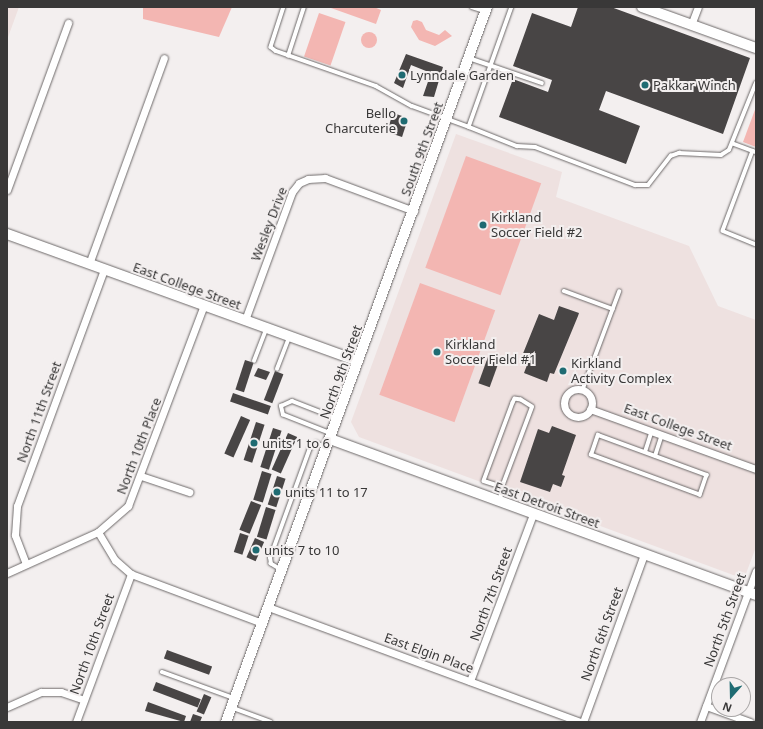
<!DOCTYPE html>
<style>
body{margin:0}
#map{position:relative;width:763px;height:729px;overflow:hidden;background:#f3efef;font-family:"Noto Sans",sans-serif}
div>[style]{position:absolute}
[style*='--x']{left:calc(var(--x)*1px);top:calc(var(--y)*1px);width:calc(var(--w)*1px);rotate:calc(var(--a)*1deg)}
.built>*{inset:0;background:#eee1e0}
.green>*{inset:0;background:#f3b6b2;transform-origin:0 0}
.round{border-radius:50%}
.building>*{inset:0;background:#484545;transform-origin:0 0}
.roads{filter:drop-shadow(0 0 1px #6d6969) drop-shadow(0 0 1px #6d6969)}
.lane>*{height:3.5px;margin:-1.75px;padding:0 1.75px;transform-origin:1.75px;border-radius:1.75px;background:#fff}
.street>*{height:7px;margin:-3.5px;padding:0 3.5px;transform-origin:3.5px;border-radius:3.5px;background:#fff}
.street>.ring{margin:-3.5px;padding:0;box-sizing:content-box;background:none;border:7px solid #fff;border-radius:50%}
.secondary>*{height:10px;margin:-5px;padding:0 5px;transform-origin:5px;border-radius:5px;background:#fff}
.dots>*{width:11px;height:11px;translate:-50% -50%;box-sizing:border-box;border:2px solid #f3efef;border-radius:50%}
span{translate:-50% -50%;white-space:nowrap;text-align:center;line-height:1.15;-webkit-text-stroke:4px #f3efef;paint-order:stroke}
.poi-label{font-size:13px;color:#393838}
.left{translate:0 -50%;text-align:left}
.right{translate:-100% -50%;text-align:right}
.street-label{font-size:13px;color:#393838}
.frame{position:absolute;inset:0;border:8px solid #393838;pointer-events:none}
.north{position:absolute;left:711px;top:677px;width:40px;height:40px;box-sizing:border-box;background:#f3efef;border:1px solid #a9a6a6;border-radius:50%;rotate:200deg;font-size:11px;font-weight:700;line-height:16px;text-align:center;color:#393838}
.north::after{content:'';display:block;margin:auto;width:14px;height:18px;background:#1f6b72;clip-path:polygon(50% 0,100% 100%,50% 72%,0 100%)}
</style>
<div id="map">
<div class="built">
<div style="clip-path:polygon(7px 7px,19px 7px,7px 40px)"></div>
<div style="clip-path:polygon(456px 134px,562px 172px,556px 197px,689px 246px,718px 306px,756px 320px,756px 547px,744px 579px,359px 437px,351px 422px)"></div>
</div>
<div class="green">
<div style="clip-path:polygon(143px 7px,232px 7px,219px 37px,143px 19px)"></div>
<div style="clip-path:polygon(374px 7px,381px 10px,376px 24px,331px 8px)"></div>
<div style="left:319px;top:13px;width:28px;height:46px;rotate:19deg"></div>
<div style="clip-path:polygon(417px 20px,422px 22px,426px 30px,439px 35px,445px 30px,452px 36px,435px 46px,419px 40px,411px 27px,413px 21px)"></div>
<div class="round" style="left:361px;top:32px;width:16px;height:16px"></div>
<div style="clip-path:polygon(756px 107px,756px 147px,743px 142px)"></div>
<div style="left:466px;top:156px;width:80px;height:119px;rotate:20deg"></div>
<div style="left:420px;top:283px;width:80px;height:119px;rotate:20deg"></div>
</div>
<div class="building">
<div style="clip-path:polygon(578px 7px,611px 7px,750px 58px,723px 134px,606px 91px,599px 110px,640px 126px,626px 164px,499px 117px,513px 79px,548px 92px,552px 80px,513px 66px,532px 13px,571px 27px)"></div>
<div style="clip-path:polygon(406px 54px,443px 67px,434px 97px,423px 96px,431px 73px,411px 65px,403px 88px,394px 83px)"></div>
<div style="left:393px;top:113px;width:16px;height:20px;rotate:18deg"></div>
<div style="clip-path:polygon(559px 306px,579px 313px,578px 316px,554px 374px,550px 373px,547px 382px,524px 373px,527px 365px,521px 363px,522px 356px,539px 314px,554px 320px)"></div>
<div style="left:489px;top:354px;width:12px;height:31px;rotate:20deg"></div>
<div style="left:245px;top:360px;width:9px;height:31px;rotate:18deg"></div>
<div style="clip-path:polygon(258px 368px,270px 372px,266px 380px,254px 376px)"></div>
<div style="left:275px;top:371px;width:9px;height:31px;rotate:21deg"></div>
<div style="left:233px;top:393px;width:40px;height:9px;rotate:19deg"></div>
<div style="left:241px;top:416px;width:10px;height:41px;rotate:24deg"></div>
<div style="left:256px;top:422px;width:9px;height:40px;rotate:18deg"></div>
<div style="clip-path:polygon(552px 426px,576px 435px,562px 475px,565px 476px,561px 487px,553px 484px,550px 492px,520px 482px,538px 429px,549px 433px)"></div>
<div style="left:273px;top:428px;width:9px;height:41px;rotate:18deg"></div>
<div style="left:288px;top:433px;width:10px;height:40px;rotate:24deg"></div>
<div style="left:262px;top:471px;width:10px;height:30px;rotate:17deg"></div>
<div style="left:277px;top:476px;width:9px;height:30px;rotate:18deg"></div>
<div style="left:251px;top:501px;width:11px;height:31px;rotate:22deg"></div>
<div style="left:266px;top:507px;width:10px;height:31px;rotate:17deg"></div>
<div style="left:240px;top:533px;width:9px;height:20px;rotate:18deg"></div>
<div style="left:255px;top:538px;width:10px;height:21px;rotate:24deg"></div>
<div style="left:167px;top:650px;width:48px;height:9px;rotate:20deg"></div>
<div style="left:156px;top:682px;width:48px;height:9px;rotate:21deg"></div>
<div style="left:204px;top:694px;width:8px;height:19px;rotate:23deg"></div>
<div style="clip-path:polygon(148px 702px,186px 716px,184px 722px,145px 711px)"></div>
<div style="clip-path:polygon(193px 714px,202px 717px,200px 722px,190px 722px)"></div>
</div>
<div class="roads">
<div class="lane">
<div style="--x:284;--y:7;--w:42;--a:108"></div>
<div style="--x:271;--y:47;--w:6;--a:39"></div>
<div style="--x:276;--y:51;--w:106;--a:19.3"></div>
<div style="--x:376;--y:86;--w:41;--a:29.1"></div>
<div style="--x:412;--y:106;--w:61;--a:20.2"></div>
<div style="--x:472;--y:7;--w:13;--a:18"></div>
<div style="--x:512;--y:7;--w:127;--a:109.7"></div>
<div style="--x:469;--y:127;--w:52;--a:21.6"></div>
<div style="--x:517;--y:146;--w:18;--a:3"></div>
<div style="--x:535;--y:147;--w:107;--a:20.8"></div>
<div style="--x:635;--y:185;--w:13;--a:0"></div>
<div style="--x:648;--y:185;--w:37;--a:-52"></div>
<div style="--x:671;--y:156;--w:9;--a:-21"></div>
<div style="--x:679;--y:153;--w:42;--a:2.7"></div>
<div style="--x:721;--y:155;--w:9;--a:-32"></div>
<div style="--x:729;--y:150;--w:72;--a:-68.1"></div>
<div style="--x:288;--y:56;--w:52;--a:-71.9"></div>
<div style="--x:469;--y:58;--w:77;--a:18.9"></div>
<div style="--x:734;--y:144;--w:23;--a:20"></div>
<div style="--x:753;--y:151;--w:85;--a:110.6"></div>
<div style="--x:723;--y:231;--w:35;--a:22"></div>
<div style="--x:564;--y:291;--w:52;--a:20.2"></div>
<div style="--x:254;--y:361;--w:34;--a:-69"></div>
<div style="--x:277;--y:369;--w:34;--a:-69"></div>
<div style="--x:582;--y:391;--w:106;--a:-69.5"></div>
<div style="--x:329;--y:433;--w:49;--a:-158.6"></div>
<div style="--x:283;--y:415;--w:9;--a:-103"></div>
<div style="--x:281;--y:406;--w:12;--a:-24"></div>
<div style="--x:292;--y:401;--w:47;--a:21.1"></div>
<div style="--x:598;--y:435;--w:116;--a:20.2"></div>
<div style="--x:707;--y:475;--w:21;--a:109"></div>
<div style="--x:700;--y:495;--w:116;--a:-159.8"></div>
<div style="--x:591;--y:455;--w:21;--a:-71"></div>
<div style="--x:645;--y:452;--w:22;--a:-72"></div>
<div style="--x:655;--y:456;--w:22;--a:-72"></div>
<div style="--x:500;--y:501;--w:14;--a:-82"></div>
<div style="--x:502;--y:487;--w:85;--a:-69.4"></div>
<div style="--x:532;--y:407;--w:13;--a:-148"></div>
<div style="--x:521;--y:400;--w:6;--a:-171"></div>
<div style="--x:515;--y:399;--w:4;--a:117"></div>
<div style="--x:513;--y:403;--w:83;--a:110.4"></div>
<div style="--x:484;--y:481;--w:19;--a:18"></div>
<div style="--x:281;--y:570;--w:12;--a:-149"></div>
<div style="--x:271;--y:564;--w:6;--a:-99"></div>
<div style="--x:270;--y:558;--w:117;--a:-70"></div>
<div style="--x:310;--y:448;--w:8;--a:-40"></div>
<div style="--x:316;--y:443;--w:11;--a:22"></div>
<div style="--x:162;--y:672;--w:77;--a:19.9"></div>
<div style="--x:233;--y:708;--w:40;--a:20.2"></div>
</div>
<div class="street">
<div style="--x:691;--y:25;--w:19;--a:-69"></div>
<div style="--x:7;--y:190;--w:178;--a:-69.9"></div>
<div style="--x:89;--y:264;--w:219;--a:-70"></div>
<div style="--x:245;--y:320;--w:136;--a:-69.8"></div>
<div style="--x:292;--y:192;--w:11;--a:-52"></div>
<div style="--x:299;--y:183;--w:10;--a:-24"></div>
<div style="--x:308;--y:179;--w:17;--a:-3"></div>
<div style="--x:325;--y:178;--w:95;--a:20.3"></div>
<div class="ring" style="left:564px;top:389px;width:21px;height:21px"></div>
<div style="--x:590;--y:409;--w:177;--a:19.9"></div>
<div style="--x:141;--y:476;--w:51;--a:18.4"></div>
<div style="--x:98;--y:532;--w:33;--a:59"></div>
<div style="--x:115;--y:560;--w:21;--a:41"></div>
<div style="--x:131;--y:574;--w:140;--a:20.5"></div>
<div style="--x:26;--y:564;--w:31;--a:-111"></div>
<div style="--x:15;--y:535;--w:29;--a:-86"></div>
<div style="--x:17;--y:506;--w:252;--a:-69.8"></div>
<div style="--x:7;--y:573;--w:100;--a:-24.3"></div>
<div style="--x:98;--y:532;--w:40;--a:-41"></div>
<div style="--x:128;--y:506;--w:215;--a:-69.3"></div>
<div style="--x:268;--y:607;--w:333;--a:20.2"></div>
<div style="--x:470;--y:681;--w:178;--a:-69.3"></div>
<div style="--x:706;--y:706;--w:47;--a:20"></div>
<div style="--x:7;--y:707;--w:37;--a:-24"></div>
<div style="--x:41;--y:692;--w:20;--a:0"></div>
<div style="--x:61;--y:692;--w:24;--a:19"></div>
<div style="--x:76;--y:722;--w:158;--a:-69.6"></div>
<div style="--x:583;--y:722;--w:179;--a:-70"></div>
<div style="--x:700;--y:722;--w:161;--a:-69.7"></div>
</div>
<div class="secondary">
<div style="--x:642;--y:7;--w:121;--a:19.8"></div>
<div style="--x:7;--y:234;--w:373;--a:19.9"></div>
<div style="--x:330;--y:439;--w:454;--a:20.1"></div>
<div style="--x:226;--y:722;--w:761;--a:-69.95"></div>
</div>
</div>
<div class="dots">
<div style="left:402px;top:75px;background:#1f6b72"></div>
<div style="left:645px;top:85px;background:#1f6b72"></div>
<div style="left:404px;top:121px;background:#1f6b72"></div>
<div style="left:483px;top:225px;background:#1f6b72"></div>
<div style="left:437px;top:352px;background:#1f6b72"></div>
<div style="left:563px;top:371px;background:#1f6b72"></div>
<div style="left:254px;top:443px;background:#1f6b72"></div>
<div style="left:277px;top:492px;background:#1f6b72"></div>
<div style="left:256px;top:550px;background:#1f6b72"></div>
</div>
<div class="poi-label">
<span class="left" style="left:410px;top:75px">Lynndale Garden</span>
<span class="left" style="left:653px;top:85px">Pakkar Winch</span>
<span class="right" style="left:396px;top:121px">Bello<br>Charcuterie</span>
<span class="left" style="left:491px;top:225px">Kirkland<br>Soccer Field #2</span>
<span class="left" style="left:445px;top:352px">Kirkland<br>Soccer Field #1</span>
<span class="left" style="left:571px;top:371px">Kirkland<br>Activity Complex</span>
<span class="left" style="left:262px;top:443px">units 1 to 6</span>
<span class="left" style="left:285px;top:492px">units 11 to 17</span>
<span class="left" style="left:264px;top:550px">units 7 to 10</span>
</div>
<div class="street-label">
<span style="left:422px;top:149px;rotate:-70deg">South 9th Street</span>
<span style="left:269px;top:224px;rotate:-69deg">Wesley Drive</span>
<span style="left:187px;top:286px;rotate:20deg">East College Street</span>
<span style="left:341px;top:372px;rotate:-70deg">North 9th Street</span>
<span style="left:39px;top:412px;rotate:-70deg">North 11th Street</span>
<span style="left:678px;top:427px;rotate:20deg">East College Street</span>
<span style="left:139px;top:446px;rotate:-69deg">North 10th Place</span>
<span style="left:547px;top:505px;rotate:20deg">East Detroit Street</span>
<span style="left:491px;top:594px;rotate:-70deg">North 7th Street</span>
<span style="left:725px;top:620px;rotate:-70deg">North 5th Street</span>
<span style="left:602px;top:634px;rotate:-70deg">North 6th Street</span>
<span style="left:92px;top:644px;rotate:-70deg">North 10th Street</span>
<span style="left:429px;top:653px;rotate:20deg">East Elgin Place</span>
</div>
<div class="frame"></div>
<div class="north">N</div>
</div>
